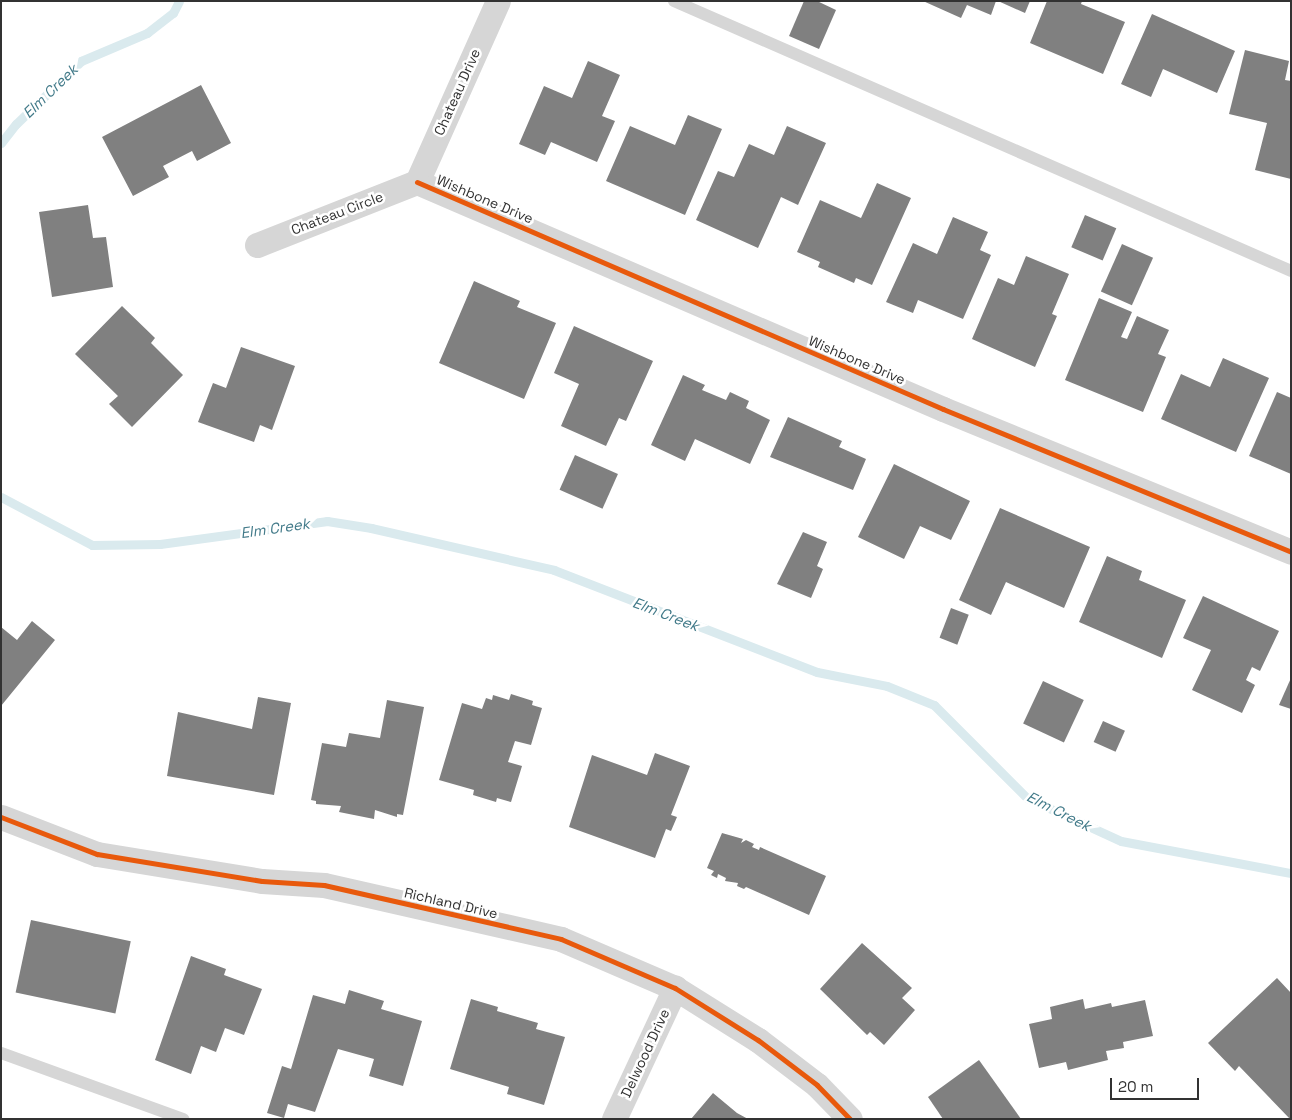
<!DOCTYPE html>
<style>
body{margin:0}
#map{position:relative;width:1292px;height:1120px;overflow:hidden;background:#fff;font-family:"Space Grotesk",sans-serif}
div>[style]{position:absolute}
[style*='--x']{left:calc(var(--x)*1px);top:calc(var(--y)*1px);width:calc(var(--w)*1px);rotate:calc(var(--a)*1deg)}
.stream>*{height:9px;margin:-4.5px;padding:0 4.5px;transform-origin:4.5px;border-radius:4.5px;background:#daeaee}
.building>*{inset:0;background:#808080;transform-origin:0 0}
.service>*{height:12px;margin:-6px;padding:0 6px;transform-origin:6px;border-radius:6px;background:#d6d6d6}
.minor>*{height:25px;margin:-12.5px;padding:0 12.5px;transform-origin:12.5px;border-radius:12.5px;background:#d6d6d6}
.cycleway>*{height:5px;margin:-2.5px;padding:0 2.5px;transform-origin:2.5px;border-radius:2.5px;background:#e8590c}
span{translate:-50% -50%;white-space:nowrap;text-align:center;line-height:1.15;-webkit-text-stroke:5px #fff;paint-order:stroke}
.street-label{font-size:14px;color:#323232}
.water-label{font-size:15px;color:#427a89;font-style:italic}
.frame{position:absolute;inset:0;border:2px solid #323232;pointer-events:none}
.scale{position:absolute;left:1110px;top:1078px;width:89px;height:22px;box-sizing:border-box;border:2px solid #323232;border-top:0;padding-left:6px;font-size:15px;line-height:18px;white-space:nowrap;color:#323232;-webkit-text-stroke:4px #fff;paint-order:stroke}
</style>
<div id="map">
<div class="stream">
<div style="--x:1;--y:143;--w:24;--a:-52"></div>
<div style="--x:16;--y:124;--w:91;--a:-44.1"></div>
<div style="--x:81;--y:61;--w:72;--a:-23"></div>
<div style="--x:147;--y:33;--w:33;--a:-38"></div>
<div style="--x:173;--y:13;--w:13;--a:-63"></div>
<div style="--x:1;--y:497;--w:103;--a:27.8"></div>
<div style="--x:92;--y:545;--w:68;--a:-0.8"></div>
<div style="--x:160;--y:544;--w:169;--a:-7.8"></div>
<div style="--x:327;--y:521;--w:45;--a:9"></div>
<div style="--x:371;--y:528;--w:188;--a:12.9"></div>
<div style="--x:554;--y:570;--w:282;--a:21.2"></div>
<div style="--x:817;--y:672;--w:71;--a:11.3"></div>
<div style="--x:887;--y:686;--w:51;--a:22"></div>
<div style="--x:934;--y:705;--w:132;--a:45"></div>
<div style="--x:1027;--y:798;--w:103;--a:24.6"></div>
<div style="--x:1121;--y:841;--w:173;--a:10.7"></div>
</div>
<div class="building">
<div style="clip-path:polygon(804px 1px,817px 1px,836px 10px,819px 49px,789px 36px)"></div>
<div style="clip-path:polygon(923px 1px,996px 1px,991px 15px,967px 5px,961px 18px)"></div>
<div style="clip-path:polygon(998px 1px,1030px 1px,1025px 13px)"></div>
<div style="clip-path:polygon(1047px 1px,1082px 1px,1081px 4px,1125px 22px,1103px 74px,1030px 43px)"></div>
<div style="clip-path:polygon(1152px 14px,1235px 51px,1217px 93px,1163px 69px,1151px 97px,1121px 84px)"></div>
<div style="clip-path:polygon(1245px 50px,1289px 61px,1285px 80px,1291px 81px,1291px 179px,1255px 170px,1267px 123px,1229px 114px)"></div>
<div style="clip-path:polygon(588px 61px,620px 75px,602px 116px,615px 121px,597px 162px,551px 142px,545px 155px,519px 144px,544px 86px,572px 98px)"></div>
<div style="clip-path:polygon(201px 85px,231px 143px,197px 161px,192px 151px,163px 166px,169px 177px,133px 196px,102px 137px)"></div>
<div style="clip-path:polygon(688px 115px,722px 129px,685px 215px,606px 181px,630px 126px,675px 145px)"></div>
<div style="clip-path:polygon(787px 126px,826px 143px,798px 205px,781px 197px,758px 248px,696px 220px,718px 171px,734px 177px,749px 144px,774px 155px)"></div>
<div style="clip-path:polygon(877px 183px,911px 198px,872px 285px,856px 278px,854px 283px,818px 267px,820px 262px,797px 252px,820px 200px,861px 218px)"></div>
<div style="clip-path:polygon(88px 205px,93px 238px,106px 237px,113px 287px,52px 297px,39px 212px)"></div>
<div style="left:1085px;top:215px;width:34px;height:35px;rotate:23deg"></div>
<div style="clip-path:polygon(953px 217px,988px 232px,980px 250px,991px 255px,963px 319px,918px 300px,913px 313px,886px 302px,913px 243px,937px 254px)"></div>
<div style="left:1122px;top:244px;width:34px;height:52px;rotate:24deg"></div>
<div style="clip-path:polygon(1026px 256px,1069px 274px,1052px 314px,1057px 316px,1035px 367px,972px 339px,998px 278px,1014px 285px)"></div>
<div style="clip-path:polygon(474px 281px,520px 301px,517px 307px,556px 323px,524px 399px,439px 363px)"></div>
<div style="clip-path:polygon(1099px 298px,1132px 312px,1121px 337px,1127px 339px,1137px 316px,1169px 330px,1158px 354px,1166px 357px,1143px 412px,1065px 380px)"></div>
<div style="clip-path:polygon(122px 306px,155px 338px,151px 343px,183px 375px,132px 427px,109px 404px,118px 396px,75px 354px)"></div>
<div style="clip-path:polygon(574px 326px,653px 361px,626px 421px,619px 418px,606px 446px,561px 426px,579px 384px,554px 373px)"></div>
<div style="clip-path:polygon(241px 347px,295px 366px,272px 430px,260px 425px,254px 442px,198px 422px,213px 383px,226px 388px)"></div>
<div style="clip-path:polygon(1223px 358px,1269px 378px,1236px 452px,1161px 419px,1181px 374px,1210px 387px)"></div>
<div style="clip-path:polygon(683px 375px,705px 385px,702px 390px,726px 400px,730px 392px,749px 401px,746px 408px,770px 420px,750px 464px,695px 439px,685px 461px,651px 445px)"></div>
<div style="clip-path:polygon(1277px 392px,1291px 398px,1291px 474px,1249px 456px)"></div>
<div style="clip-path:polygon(788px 417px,842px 441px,839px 447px,866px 459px,853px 490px,770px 457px)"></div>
<div style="left:575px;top:455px;width:47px;height:38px;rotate:24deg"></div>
<div style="clip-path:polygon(894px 464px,970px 501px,951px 540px,920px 526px,904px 559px,858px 537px)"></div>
<div style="clip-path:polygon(1000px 508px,1090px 547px,1064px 608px,1006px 582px,991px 615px,959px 600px)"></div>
<div style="clip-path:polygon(803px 532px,827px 542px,817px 566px,823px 569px,811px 598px,777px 584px)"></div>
<div style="clip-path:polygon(1107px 556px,1142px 571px,1139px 580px,1186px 600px,1162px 658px,1079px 622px)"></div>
<div style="clip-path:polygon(1203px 596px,1279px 631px,1260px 671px,1252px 667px,1246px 680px,1255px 685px,1242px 713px,1192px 690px,1211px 650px,1183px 638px)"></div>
<div style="left:951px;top:608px;width:19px;height:32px;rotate:21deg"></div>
<div style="clip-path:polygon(32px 621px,55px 640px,1px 706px,1px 627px,17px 640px)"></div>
<div style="clip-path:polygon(1291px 678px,1291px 709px,1279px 705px)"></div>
<div style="left:1043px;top:681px;width:45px;height:47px;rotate:25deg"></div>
<div style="clip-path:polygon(511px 694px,533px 701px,532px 705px,542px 708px,531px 745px,515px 741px,508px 762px,522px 766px,511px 802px,497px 798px,496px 802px,473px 795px,474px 790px,439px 780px,462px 703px,482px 709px,486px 698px,492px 700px,493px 695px,509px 700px)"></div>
<div style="clip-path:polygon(258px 697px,291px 703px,274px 795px,167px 776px,178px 712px,252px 729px)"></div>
<div style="clip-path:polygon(387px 700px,424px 707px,403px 815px,397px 814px,397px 817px,375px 810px,374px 819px,339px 812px,341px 806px,316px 804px,316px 801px,311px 800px,322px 743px,346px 747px,349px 733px,380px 738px)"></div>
<div style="left:1103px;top:721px;width:24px;height:23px;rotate:24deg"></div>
<div style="clip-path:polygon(655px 753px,690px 766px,671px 815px,677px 817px,671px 831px,666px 829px,655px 858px,569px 827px,592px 755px,647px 775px)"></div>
<div style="clip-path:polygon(722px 833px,743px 839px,741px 843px,746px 840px,754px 844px,752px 847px,759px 850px,760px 847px,826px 876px,809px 915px,746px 887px,744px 889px,737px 886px,738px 883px,725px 881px,726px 878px,718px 874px,717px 878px,711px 875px,714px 871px,707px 868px)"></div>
<div style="left:31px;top:920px;width:102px;height:74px;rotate:12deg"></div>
<div style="clip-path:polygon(862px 943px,912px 988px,902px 998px,915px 1010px,884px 1045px,870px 1032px,867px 1035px,820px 989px)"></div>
<div style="clip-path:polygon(191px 956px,226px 969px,224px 975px,262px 989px,244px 1035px,225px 1028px,216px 1052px,201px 1046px,191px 1074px,155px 1060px)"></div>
<div style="clip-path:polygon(1277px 978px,1291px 993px,1290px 1119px,1239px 1066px,1235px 1071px,1208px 1043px)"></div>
<div style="clip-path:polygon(349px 990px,384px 1001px,381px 1009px,422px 1021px,403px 1086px,369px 1076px,374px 1059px,338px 1049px,315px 1112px,288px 1104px,284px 1118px,267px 1113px,282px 1066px,291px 1069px,313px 995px,345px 1004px)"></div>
<div style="clip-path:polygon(471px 999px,498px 1007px,497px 1011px,538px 1023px,536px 1029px,565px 1037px,544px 1105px,507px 1094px,509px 1087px,450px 1069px)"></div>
<div style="clip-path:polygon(1083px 999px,1085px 1009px,1111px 1003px,1112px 1007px,1145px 1000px,1153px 1036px,1123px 1042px,1124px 1048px,1106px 1051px,1108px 1060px,1068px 1070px,1066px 1062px,1039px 1068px,1029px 1024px,1052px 1019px,1050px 1007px)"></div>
<div style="clip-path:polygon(979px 1060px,1021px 1119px,943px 1119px,928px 1097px)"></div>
<div style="clip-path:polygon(713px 1093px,737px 1113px,748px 1119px,691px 1119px)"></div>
</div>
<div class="service">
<div style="--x:674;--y:1;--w:673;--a:23.63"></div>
<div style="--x:1;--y:1053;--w:194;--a:19.9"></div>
</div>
<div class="minor">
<div style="--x:417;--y:182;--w:573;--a:23.34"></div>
<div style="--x:943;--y:409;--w:376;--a:22.3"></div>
<div style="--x:417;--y:182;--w:198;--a:-65.9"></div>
<div style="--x:257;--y:245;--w:172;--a:-21.5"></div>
<div style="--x:1;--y:817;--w:103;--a:21.1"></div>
<div style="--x:97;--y:854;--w:167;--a:9.3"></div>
<div style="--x:262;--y:881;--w:62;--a:3.7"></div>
<div style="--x:324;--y:885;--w:243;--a:12.8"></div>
<div style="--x:561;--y:939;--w:124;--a:23.3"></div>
<div style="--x:675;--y:988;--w:98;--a:32.1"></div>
<div style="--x:758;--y:1040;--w:74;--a:37.3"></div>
<div style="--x:817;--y:1085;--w:47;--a:45.9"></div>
<div style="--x:614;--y:1119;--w:145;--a:-65"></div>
</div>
<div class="cycleway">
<div style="--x:417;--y:182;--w:573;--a:23.34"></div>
<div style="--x:943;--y:409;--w:376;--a:22.3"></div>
<div style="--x:1;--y:817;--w:103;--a:21.1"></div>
<div style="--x:97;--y:854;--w:167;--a:9.3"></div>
<div style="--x:262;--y:881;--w:62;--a:3.7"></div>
<div style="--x:324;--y:885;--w:243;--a:12.8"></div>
<div style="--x:561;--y:939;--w:124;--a:23.3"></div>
<div style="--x:675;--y:988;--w:98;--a:32.1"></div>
<div style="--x:758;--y:1040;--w:74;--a:37.3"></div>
<div style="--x:817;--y:1085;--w:47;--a:45.9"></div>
</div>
<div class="street-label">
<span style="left:457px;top:92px;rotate:-66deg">Chateau Drive</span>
<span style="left:485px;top:199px;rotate:23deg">Wishbone Drive</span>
<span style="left:337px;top:213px;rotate:-21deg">Chateau Circle</span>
<span style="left:857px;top:360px;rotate:23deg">Wishbone Drive</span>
<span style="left:451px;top:903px;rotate:13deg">Richland Drive</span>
<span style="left:645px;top:1053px;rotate:-65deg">Delwood Drive</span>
</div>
<div class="water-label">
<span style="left:50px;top:91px;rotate:-44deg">Elm Creek</span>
<span style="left:275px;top:528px;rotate:-8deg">Elm Creek</span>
<span style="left:666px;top:614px;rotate:21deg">Elm Creek</span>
<span style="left:1059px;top:811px;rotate:27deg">Elm Creek</span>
</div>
<div class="frame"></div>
<div class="scale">20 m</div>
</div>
